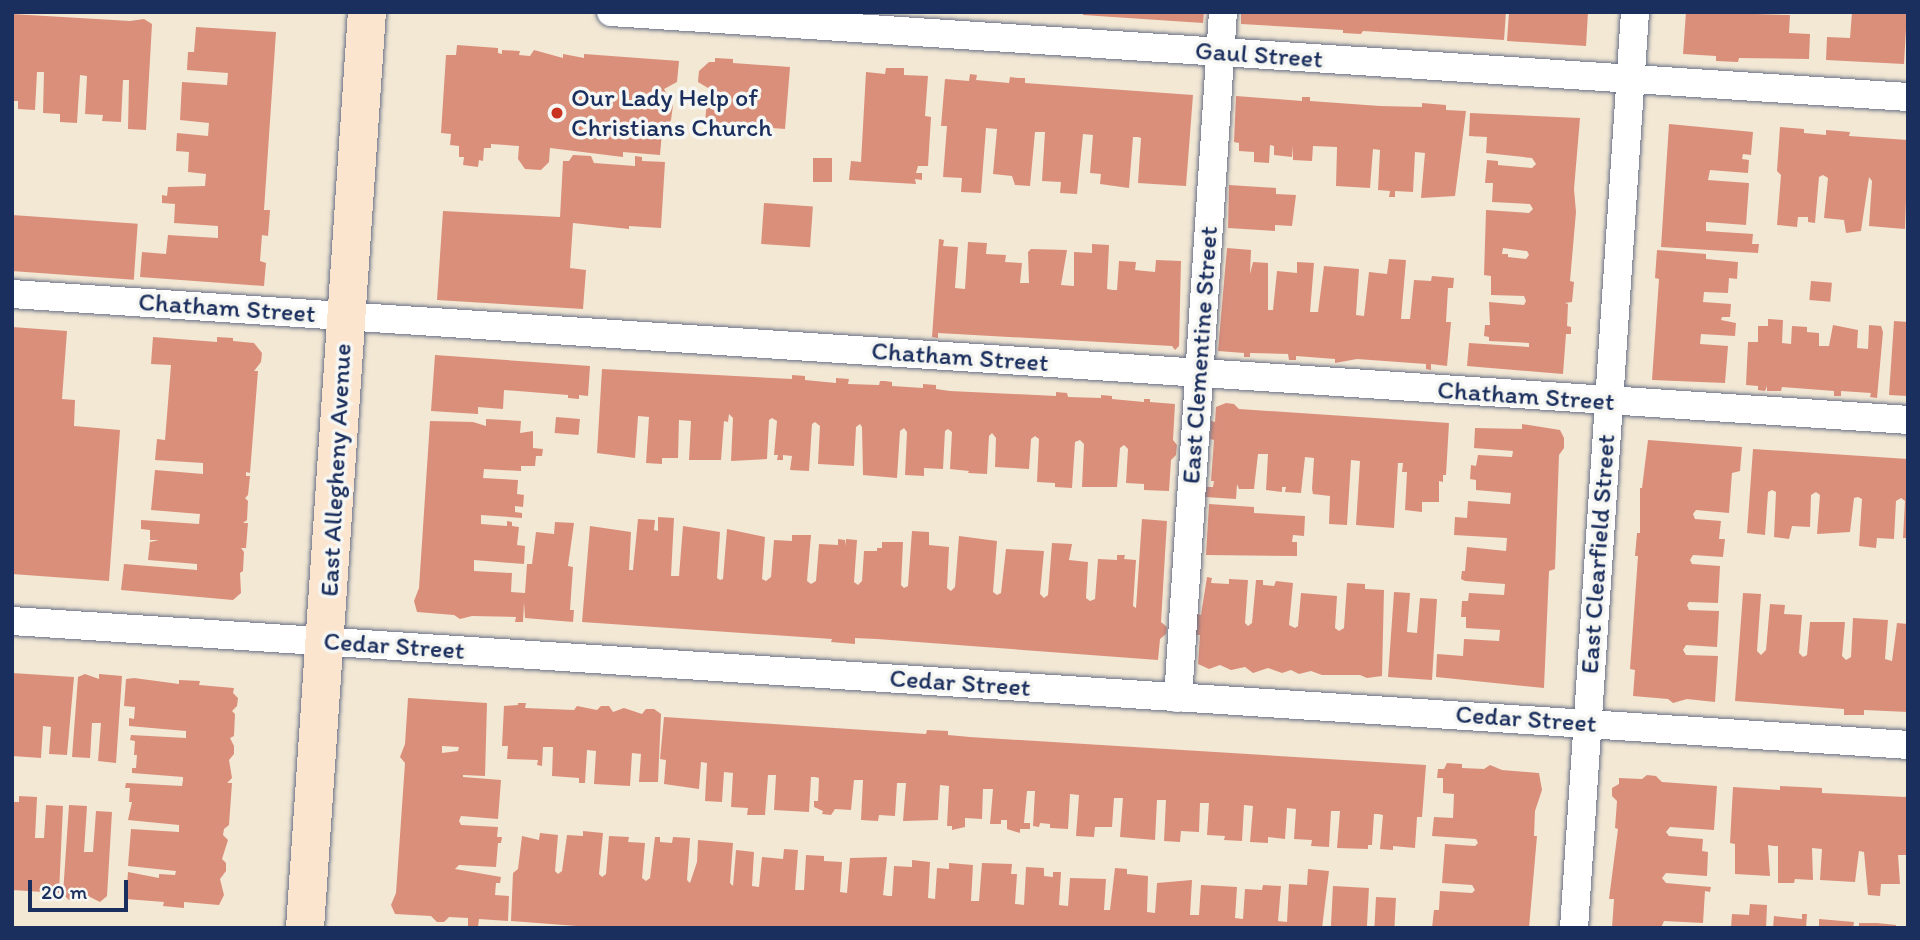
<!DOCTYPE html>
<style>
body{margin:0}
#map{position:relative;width:1920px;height:940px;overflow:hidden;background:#f3e8d4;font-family:Itim,sans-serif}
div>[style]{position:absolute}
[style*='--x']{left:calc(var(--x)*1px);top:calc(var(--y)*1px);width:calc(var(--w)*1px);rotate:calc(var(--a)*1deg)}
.building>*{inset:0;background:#da8f7b;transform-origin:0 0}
.roads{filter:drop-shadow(0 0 2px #677087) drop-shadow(0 0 2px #677087)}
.street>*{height:28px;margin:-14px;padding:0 14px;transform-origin:14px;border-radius:14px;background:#fff}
.secondary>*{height:38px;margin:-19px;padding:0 19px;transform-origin:19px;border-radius:19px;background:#fbe5cf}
.dots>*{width:19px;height:19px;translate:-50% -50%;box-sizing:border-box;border:4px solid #f6f6f2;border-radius:50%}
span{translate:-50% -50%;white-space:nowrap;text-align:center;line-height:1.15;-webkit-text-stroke:7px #f6f6f2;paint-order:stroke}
.street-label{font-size:26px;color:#1b2f5e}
.poi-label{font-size:26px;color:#1b2f5e}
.left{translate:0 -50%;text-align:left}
.frame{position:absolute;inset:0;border:14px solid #1b2f5e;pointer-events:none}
.scale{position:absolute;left:28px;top:880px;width:100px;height:32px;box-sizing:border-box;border:4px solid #1b2f5e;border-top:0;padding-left:9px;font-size:21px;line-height:24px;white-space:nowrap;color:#1b2f5e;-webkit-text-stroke:5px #f6f6f2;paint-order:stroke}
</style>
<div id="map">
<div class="building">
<div style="clip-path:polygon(1083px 12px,1204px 12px,1203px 23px,1083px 15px)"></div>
<div style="clip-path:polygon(1241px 12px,1506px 12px,1504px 40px,1363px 31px,1361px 34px,1343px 33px,1343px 30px,1241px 24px)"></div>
<div style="clip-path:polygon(1509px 12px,1588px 12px,1586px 46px,1507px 41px)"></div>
<div style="clip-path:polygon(1686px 12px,1790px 15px,1789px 33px,1810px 34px,1809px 59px,1739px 58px,1738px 62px,1716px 61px,1716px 56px,1683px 54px)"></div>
<div style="clip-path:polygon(1852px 12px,1907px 12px,1904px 64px,1826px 60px,1827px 37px,1850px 38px)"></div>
<div style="clip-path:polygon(12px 14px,130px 21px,144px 19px,152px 24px,146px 130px,128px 129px,129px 80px,123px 80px,121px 122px,102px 121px,103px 115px,85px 114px,87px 76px,80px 75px,77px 123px,60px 122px,60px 114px,43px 113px,44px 72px,37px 72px,35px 110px,18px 109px,18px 101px,12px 101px)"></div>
<div style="clip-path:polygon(196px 27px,276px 32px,264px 210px,270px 210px,268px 236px,262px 235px,260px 261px,266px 263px,264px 286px,140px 277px,142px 252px,166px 254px,168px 235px,218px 238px,218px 226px,174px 223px,175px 204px,162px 203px,162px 195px,167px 196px,168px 187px,205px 186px,206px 174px,188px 172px,189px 152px,176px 151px,177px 133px,208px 136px,209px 123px,180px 120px,182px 82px,227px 85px,228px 73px,187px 70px,188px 52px,194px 52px)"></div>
<div style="clip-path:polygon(457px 45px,498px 48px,498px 53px,502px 54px,502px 50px,520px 51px,519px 55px,530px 56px,534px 50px,563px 58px,563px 54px,584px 58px,584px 54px,679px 61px,677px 82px,664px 89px,673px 105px,671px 120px,662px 132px,660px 155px,623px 152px,623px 157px,550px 148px,549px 162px,541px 170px,525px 169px,518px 159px,519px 146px,491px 144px,491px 148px,484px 148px,483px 161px,479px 160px,478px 167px,463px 165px,464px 157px,459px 157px,459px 146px,450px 145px,451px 134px,441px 133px,446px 55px,456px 55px)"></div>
<div style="clip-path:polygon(715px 58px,733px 59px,733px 63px,790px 67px,785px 129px,705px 123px,708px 88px,698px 82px,699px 71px,709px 62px,715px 62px)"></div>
<div style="clip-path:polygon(886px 68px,904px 68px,904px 75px,928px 76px,925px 116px,931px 117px,928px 166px,918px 166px,916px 173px,922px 173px,922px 180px,915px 179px,916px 184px,849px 180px,851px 161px,861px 162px,866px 72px,885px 74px)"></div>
<div style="clip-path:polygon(970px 74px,977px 75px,976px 80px,1009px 83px,1010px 77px,1019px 78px,1025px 78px,1025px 83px,1193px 95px,1186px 186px,1138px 183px,1141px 138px,1138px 137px,1133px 137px,1129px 188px,1100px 184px,1101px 174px,1090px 173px,1093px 135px,1083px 134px,1077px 194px,1060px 193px,1061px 182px,1042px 181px,1045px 132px,1035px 132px,1030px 186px,1015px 185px,1012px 176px,993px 174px,997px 129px,986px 128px,981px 193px,961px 192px,962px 178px,943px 177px,947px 126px,941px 126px,945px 79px,969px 81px)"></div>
<div style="clip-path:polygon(1236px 96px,1302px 101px,1302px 97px,1310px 97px,1310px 101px,1380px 106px,1422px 107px,1422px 103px,1446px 105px,1446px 110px,1466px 111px,1455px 196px,1421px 198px,1425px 153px,1415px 152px,1413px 192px,1395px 191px,1395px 197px,1389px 197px,1390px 191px,1378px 190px,1380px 150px,1373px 149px,1370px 188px,1336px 186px,1337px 147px,1313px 146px,1312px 161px,1293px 160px,1293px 146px,1292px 157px,1274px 155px,1274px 146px,1270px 145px,1269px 163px,1254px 162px,1254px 152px,1239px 151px,1239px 143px,1234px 142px)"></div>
<div style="clip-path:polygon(evenodd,1470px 113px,1580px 118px,1574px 189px,1576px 212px,1570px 281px,1574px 282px,1572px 302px,1565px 303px,1568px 304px,1567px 326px,1571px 327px,1571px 334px,1566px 334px,1563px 374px,1467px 366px,1469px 343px,1529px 347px,1529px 343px,1489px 341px,1489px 337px,1484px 336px,1485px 325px,1490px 325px,1489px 302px,1524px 305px,1526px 301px,1524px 296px,1491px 295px,1491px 276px,1484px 275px,1486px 210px,1529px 213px,1533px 209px,1530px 204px,1492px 202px,1493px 183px,1485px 183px,1487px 160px,1498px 161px,1498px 165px,1532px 168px,1536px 164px,1532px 158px,1486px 153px,1487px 137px,1469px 136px,1470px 113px,1503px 248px,1527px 251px,1529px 255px,1526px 259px,1508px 257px,1508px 254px,1502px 254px,1503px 248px)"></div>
<div style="clip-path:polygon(1669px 124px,1753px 132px,1751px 155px,1743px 154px,1742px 159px,1749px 160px,1748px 173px,1710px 170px,1708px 180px,1749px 183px,1746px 225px,1706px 222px,1706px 231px,1753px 234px,1752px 244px,1759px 244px,1758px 253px,1661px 247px)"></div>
<div style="clip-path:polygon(1780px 127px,1804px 129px,1804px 133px,1826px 135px,1826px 130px,1850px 132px,1849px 136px,1908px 140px,1905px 229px,1869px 226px,1872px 181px,1869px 177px,1861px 231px,1846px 233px,1844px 220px,1824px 218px,1828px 178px,1823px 175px,1819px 177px,1815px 223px,1808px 222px,1808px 217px,1798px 217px,1797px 227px,1777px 225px,1781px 175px,1777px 171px)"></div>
<div style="clip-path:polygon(573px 155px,591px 156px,594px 163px,635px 166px,635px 156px,642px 157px,642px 161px,665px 162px,661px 228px,629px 226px,629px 229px,573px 223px,570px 268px,586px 270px,583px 309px,437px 300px,443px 211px,560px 217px,563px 161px,569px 161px)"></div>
<div style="left:813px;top:158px;width:19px;height:24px"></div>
<div style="clip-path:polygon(1229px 185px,1276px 188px,1276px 194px,1296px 195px,1292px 226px,1275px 225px,1275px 231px,1228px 228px)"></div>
<div style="left:764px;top:203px;width:49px;height:41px;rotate:4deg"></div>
<div style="left:12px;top:215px;width:126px;height:56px;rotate:4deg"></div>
<div style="clip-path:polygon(939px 239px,944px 240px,943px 246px,958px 247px,955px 288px,965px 289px,968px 242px,987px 243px,986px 254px,1006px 255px,1005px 262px,1022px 263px,1020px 283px,1029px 283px,1028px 252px,1031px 249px,1067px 250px,1061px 285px,1074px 286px,1074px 252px,1092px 253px,1092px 244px,1109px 245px,1107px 289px,1113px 290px,1117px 290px,1119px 261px,1136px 262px,1135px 270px,1155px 272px,1156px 260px,1181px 261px,1179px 346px,1175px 350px,1172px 346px,938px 333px,938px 338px,932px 337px)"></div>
<div style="clip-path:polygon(1227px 248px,1251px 250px,1250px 274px,1253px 262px,1268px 263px,1268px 310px,1273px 310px,1277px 271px,1297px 273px,1297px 262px,1314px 263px,1310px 312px,1318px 312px,1324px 266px,1359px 269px,1356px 315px,1364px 316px,1369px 272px,1387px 274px,1389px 259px,1406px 260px,1401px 319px,1410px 319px,1414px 280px,1431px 281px,1432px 276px,1454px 278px,1453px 288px,1448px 288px,1446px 322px,1451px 322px,1447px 366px,1431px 364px,1431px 370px,1426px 369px,1426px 364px,1357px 359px,1335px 363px,1335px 359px,1296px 356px,1296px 360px,1289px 360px,1288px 354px,1250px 353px,1250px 357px,1244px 357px,1244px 353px,1218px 351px)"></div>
<div style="clip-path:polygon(1657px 250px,1706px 254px,1706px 259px,1738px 262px,1737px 279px,1729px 278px,1728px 293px,1704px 292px,1703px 302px,1731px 304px,1730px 317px,1722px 317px,1721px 320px,1736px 323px,1735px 336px,1701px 334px,1700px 344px,1728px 346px,1725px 383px,1652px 380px,1659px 279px,1655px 278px)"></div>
<div style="left:1811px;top:281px;width:21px;height:19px;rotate:5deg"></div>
<div style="clip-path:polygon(1768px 319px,1783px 320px,1782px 343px,1791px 344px,1792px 326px,1807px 327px,1807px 332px,1819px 333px,1819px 346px,1829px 346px,1833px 325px,1858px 330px,1857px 348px,1868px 349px,1869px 325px,1881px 326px,1883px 332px,1877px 398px,1870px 397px,1871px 393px,1841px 391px,1841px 396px,1834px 396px,1834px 391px,1782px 387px,1781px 391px,1767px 391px,1767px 386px,1765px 391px,1758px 390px,1758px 386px,1746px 385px,1748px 342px,1758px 342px,1758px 326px,1768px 326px)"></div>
<div style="clip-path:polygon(1894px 321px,1908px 322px,1908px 396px,1889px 395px)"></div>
<div style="clip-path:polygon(12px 327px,67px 331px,62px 399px,75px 400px,74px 426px,120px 430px,109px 581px,12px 574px)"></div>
<div style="clip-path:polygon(153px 337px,217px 342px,217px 337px,233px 338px,233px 341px,254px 343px,262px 353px,261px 362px,254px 371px,258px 371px,250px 473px,246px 472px,246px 476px,250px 476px,248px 495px,245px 498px,248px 501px,247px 520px,243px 523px,248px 523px,246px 548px,241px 548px,244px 552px,243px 571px,240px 573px,241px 593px,233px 600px,121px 590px,124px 564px,197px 570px,197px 564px,148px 560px,150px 542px,159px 540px,150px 540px,150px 530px,141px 529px,141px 520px,199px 524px,200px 514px,151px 510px,155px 470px,203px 474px,203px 463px,155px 460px,157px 439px,165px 440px,171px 365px,151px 364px)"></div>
<div style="clip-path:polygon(435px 355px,590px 366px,588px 396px,579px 395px,579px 399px,568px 398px,568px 395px,504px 390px,503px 409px,478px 407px,478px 414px,431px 411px)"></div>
<div style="clip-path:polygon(602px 369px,792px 379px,792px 375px,805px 376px,805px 380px,836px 383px,836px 378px,849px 379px,848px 384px,879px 385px,880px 381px,885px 381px,892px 382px,892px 386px,923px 388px,923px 384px,936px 385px,936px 389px,950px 391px,1056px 396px,1056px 392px,1067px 393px,1068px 397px,1101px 398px,1101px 395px,1112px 396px,1112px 399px,1144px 402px,1144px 399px,1150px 399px,1150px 402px,1175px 404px,1173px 440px,1177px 445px,1176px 455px,1171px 460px,1169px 491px,1144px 490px,1144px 484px,1126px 483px,1128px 449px,1124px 445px,1120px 448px,1117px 487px,1082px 487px,1084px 444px,1080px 440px,1075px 442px,1072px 488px,1055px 487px,1055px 483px,1037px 482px,1039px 439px,1035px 436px,1031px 439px,1029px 469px,995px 467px,996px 438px,992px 433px,989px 436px,987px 474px,968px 473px,969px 471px,950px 469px,952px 432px,948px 429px,945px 431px,943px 469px,924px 468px,924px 476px,905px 475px,907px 432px,904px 428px,900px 431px,897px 478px,863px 475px,862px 427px,860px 424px,856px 427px,854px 466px,818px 464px,820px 426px,815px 422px,812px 424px,809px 471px,790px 470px,792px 456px,783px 455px,783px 460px,777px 460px,778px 455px,774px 455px,777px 421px,772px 418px,769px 420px,767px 459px,731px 461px,733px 418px,729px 414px,728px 422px,724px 421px,721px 460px,689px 460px,691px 421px,679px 420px,678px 458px,662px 458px,662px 464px,646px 463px,649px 417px,638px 416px,635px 458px,597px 453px)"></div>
<div style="clip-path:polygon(1226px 403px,1234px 404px,1239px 409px,1449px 423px,1446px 475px,1443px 475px,1443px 482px,1439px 481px,1439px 502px,1422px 502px,1422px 512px,1405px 510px,1407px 472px,1402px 472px,1403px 463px,1398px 463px,1394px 528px,1356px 525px,1360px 461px,1351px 460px,1347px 525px,1329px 524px,1330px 496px,1313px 494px,1312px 489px,1314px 458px,1305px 457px,1301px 493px,1285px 492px,1286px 487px,1282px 487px,1282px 492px,1266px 490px,1268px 454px,1258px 454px,1254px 489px,1239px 489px,1237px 484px,1236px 499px,1205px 497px,1206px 487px,1213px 487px,1214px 481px,1211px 481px,1214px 440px,1210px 439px,1211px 421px,1215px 422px,1216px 407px)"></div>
<div style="left:556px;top:417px;width:24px;height:16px;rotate:5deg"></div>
<div style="clip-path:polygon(486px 419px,521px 421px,520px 433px,533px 431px,533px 448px,543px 449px,542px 456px,536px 456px,535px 466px,521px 466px,521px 471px,484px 469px,483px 478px,518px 480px,517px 494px,524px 495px,523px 507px,515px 506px,515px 512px,522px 513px,522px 518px,481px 515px,481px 524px,507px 526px,507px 521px,512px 522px,512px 526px,519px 527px,517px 545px,525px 546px,524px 564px,474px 560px,474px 571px,512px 573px,511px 592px,525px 593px,527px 564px,532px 564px,536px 532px,554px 534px,555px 522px,574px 523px,568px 566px,573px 567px,570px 610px,574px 610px,573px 622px,525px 618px,524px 602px,523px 622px,515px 622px,516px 617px,472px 616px,460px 619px,454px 615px,417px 612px,414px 601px,419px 588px,430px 421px,473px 422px,486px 426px)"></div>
<div style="clip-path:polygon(1522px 424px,1560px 430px,1564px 438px,1564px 448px,1559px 455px,1555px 569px,1549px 571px,1544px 688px,1436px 677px,1437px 654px,1463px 656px,1464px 639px,1499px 641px,1500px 630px,1466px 628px,1466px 617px,1461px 617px,1462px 601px,1468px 601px,1469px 593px,1504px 595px,1505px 584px,1465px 581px,1461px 579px,1462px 571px,1465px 571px,1467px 547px,1506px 551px,1507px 538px,1454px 535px,1455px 517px,1467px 518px,1468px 501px,1510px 504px,1511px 493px,1476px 490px,1476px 480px,1470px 479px,1471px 465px,1476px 466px,1478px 455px,1512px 457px,1513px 451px,1474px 448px,1475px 428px,1522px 429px)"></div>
<div style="clip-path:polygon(1648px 440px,1742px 447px,1740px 471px,1732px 473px,1729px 513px,1696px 510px,1693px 514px,1695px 519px,1721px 521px,1719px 539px,1725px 539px,1723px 557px,1693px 555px,1690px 560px,1692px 564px,1720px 566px,1718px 603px,1689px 602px,1687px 605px,1689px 610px,1719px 611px,1717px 647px,1686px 645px,1683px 650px,1686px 655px,1718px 656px,1715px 702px,1687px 699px,1673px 703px,1668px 699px,1633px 696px,1635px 670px,1630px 669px,1638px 556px,1635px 556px,1637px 533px,1640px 533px,1640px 488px,1642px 488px)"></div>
<div style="clip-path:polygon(1753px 449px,1908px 459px,1908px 538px,1903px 538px,1905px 501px,1901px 498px,1896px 501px,1894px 539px,1877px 538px,1876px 548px,1859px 546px,1862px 499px,1858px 497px,1854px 498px,1850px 532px,1817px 534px,1820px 495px,1816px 492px,1811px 495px,1810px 527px,1792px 526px,1789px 539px,1774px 537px,1776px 492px,1772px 490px,1768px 492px,1765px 535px,1747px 533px)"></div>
<div style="clip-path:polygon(1209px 504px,1254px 507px,1254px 513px,1305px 516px,1304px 536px,1293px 535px,1292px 542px,1297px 542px,1297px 556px,1206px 555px)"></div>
<div style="clip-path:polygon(658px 517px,674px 518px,671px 576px,679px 576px,683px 526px,720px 532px,717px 578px,720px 580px,723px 579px,727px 529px,765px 537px,762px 579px,766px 581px,771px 577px,774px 540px,792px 541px,792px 535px,811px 535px,807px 581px,811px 584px,816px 581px,819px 544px,838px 545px,838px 539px,845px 540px,846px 546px,846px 539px,857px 540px,854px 582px,858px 585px,862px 581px,864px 551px,877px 551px,877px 548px,882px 548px,882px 542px,903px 542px,901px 585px,904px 588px,908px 586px,912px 531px,929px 532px,929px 545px,949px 547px,947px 588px,951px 591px,955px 587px,959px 536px,997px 541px,993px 592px,997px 595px,1001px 593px,1006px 549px,1044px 551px,1040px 594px,1044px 598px,1048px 595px,1052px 543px,1072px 544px,1069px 560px,1088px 562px,1086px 598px,1090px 601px,1095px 599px,1098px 559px,1117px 560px,1117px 555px,1125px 555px,1124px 559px,1136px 560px,1133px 606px,1136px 608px,1142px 519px,1167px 521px,1161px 622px,1167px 627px,1166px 634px,1160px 639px,1158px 660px,877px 639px,855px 638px,855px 644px,831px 642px,832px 639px,582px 622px,590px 526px,631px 532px,629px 570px,633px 570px,638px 519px,655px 520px,654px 530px,658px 531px)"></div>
<div style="clip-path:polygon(1207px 577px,1212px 578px,1211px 583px,1229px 584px,1229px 579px,1248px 580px,1245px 623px,1248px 626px,1252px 623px,1256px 580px,1263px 580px,1263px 585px,1274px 586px,1276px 581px,1293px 583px,1289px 625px,1295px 628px,1298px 626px,1301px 593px,1337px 596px,1335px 628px,1339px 631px,1344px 628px,1347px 583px,1365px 584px,1365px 589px,1384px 590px,1382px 676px,1367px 678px,1360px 675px,1322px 675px,1311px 671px,1299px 674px,1291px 670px,1282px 673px,1268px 668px,1253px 673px,1245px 667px,1231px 670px,1220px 665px,1209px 669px,1198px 664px,1200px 635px,1195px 635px,1197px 614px,1201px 615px)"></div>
<div style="clip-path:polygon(1394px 592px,1410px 593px,1407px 632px,1417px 633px,1420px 598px,1437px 599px,1432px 680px,1388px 677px)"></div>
<div style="clip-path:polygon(1743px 593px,1761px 594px,1757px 651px,1761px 655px,1766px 650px,1770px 604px,1785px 605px,1784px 614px,1802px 615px,1799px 653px,1803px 657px,1807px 655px,1810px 622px,1845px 622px,1842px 656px,1846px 660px,1851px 657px,1853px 618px,1888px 620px,1885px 659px,1892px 661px,1897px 623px,1908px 624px,1908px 712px,1864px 710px,1864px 715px,1844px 715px,1844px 709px,1735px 701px)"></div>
<div style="clip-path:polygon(12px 673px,74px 677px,67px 755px,49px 754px,51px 727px,43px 726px,41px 758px,12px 756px)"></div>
<div style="clip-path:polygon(85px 674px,99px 679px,99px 674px,122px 676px,116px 763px,98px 761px,101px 723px,92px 723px,90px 758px,72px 757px,78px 677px)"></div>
<div style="clip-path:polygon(134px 678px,179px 684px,179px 680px,200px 681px,199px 685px,234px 688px,233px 693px,238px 698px,237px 706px,232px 711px,235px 714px,234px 736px,230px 738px,234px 746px,234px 754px,229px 760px,232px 778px,227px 783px,232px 783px,229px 825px,224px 829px,223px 835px,228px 840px,222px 859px,226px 863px,226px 871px,220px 879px,224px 895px,219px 905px,184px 902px,184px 908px,163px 906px,164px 902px,126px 899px,128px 872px,159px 878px,159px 874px,175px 875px,176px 871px,128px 866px,131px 829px,179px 832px,179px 825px,128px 820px,132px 802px,129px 802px,130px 788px,125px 788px,126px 783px,182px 786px,183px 780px,183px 777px,132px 773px,132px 768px,136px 768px,137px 755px,134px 755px,135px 741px,130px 740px,131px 735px,186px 738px,186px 731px,129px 726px,129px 718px,134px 719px,135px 707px,124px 706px,126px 679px)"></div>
<div style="clip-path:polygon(evenodd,408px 698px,487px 703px,485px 776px,463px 775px,463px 777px,501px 780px,498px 819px,461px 816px,459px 821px,461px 825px,498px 827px,497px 837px,502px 837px,501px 843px,498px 843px,496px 867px,459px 865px,455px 869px,501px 877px,500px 883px,496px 883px,495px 895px,509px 896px,508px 921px,479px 919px,478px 927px,468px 926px,468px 918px,449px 917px,444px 922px,437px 922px,431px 916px,395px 914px,391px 905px,396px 893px,405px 763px,400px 757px,405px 744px,408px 698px,442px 746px,459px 747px,458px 751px,442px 753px,442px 746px)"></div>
<div style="clip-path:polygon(518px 703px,526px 703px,525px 708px,574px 710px,577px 706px,597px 710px,601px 706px,609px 706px,613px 712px,624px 708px,642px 714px,646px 709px,654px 709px,661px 714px,658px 782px,639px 782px,641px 754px,632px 753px,630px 786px,594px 784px,596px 751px,587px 750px,585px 783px,579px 783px,579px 778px,552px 776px,553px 747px,543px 747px,542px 766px,537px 765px,538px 760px,507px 759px,508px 746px,502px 746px,504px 706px,518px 705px)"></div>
<div style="clip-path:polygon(664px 717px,926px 734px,927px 730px,948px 731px,948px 735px,970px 737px,1426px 765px,1422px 817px,1417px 817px,1415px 848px,1393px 846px,1393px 850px,1380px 849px,1383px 815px,1378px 814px,1374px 814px,1372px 845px,1368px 845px,1368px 849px,1337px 848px,1340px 811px,1331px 811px,1329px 847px,1311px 846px,1312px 840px,1294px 839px,1296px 809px,1287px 808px,1285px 839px,1268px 837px,1268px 843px,1250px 842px,1253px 806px,1244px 805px,1242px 841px,1224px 840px,1225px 836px,1207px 835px,1209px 803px,1200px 803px,1199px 832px,1181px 831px,1180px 842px,1164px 841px,1166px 800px,1157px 800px,1155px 840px,1120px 837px,1123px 798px,1114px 798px,1112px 827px,1095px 827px,1094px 837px,1076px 836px,1079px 795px,1070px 794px,1068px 829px,1050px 828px,1050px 824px,1040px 823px,1039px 827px,1033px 826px,1035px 791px,1027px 791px,1024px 823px,1030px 823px,1030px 829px,1020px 829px,1020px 833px,1007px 829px,1007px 820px,1001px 820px,1001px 824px,990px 824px,993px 789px,983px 789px,982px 819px,965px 818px,965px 827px,952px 830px,952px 826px,947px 826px,949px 786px,940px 785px,938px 820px,903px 821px,906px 783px,897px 783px,895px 816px,879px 815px,878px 821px,861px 820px,863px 780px,854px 780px,851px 810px,835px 809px,831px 815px,822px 814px,823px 811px,814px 807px,814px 801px,818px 801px,819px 778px,815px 777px,811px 777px,809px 812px,774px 810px,776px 775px,768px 775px,765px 815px,747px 815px,748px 808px,731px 807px,733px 773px,724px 772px,722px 802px,705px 801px,707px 763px,701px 762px,699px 789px,664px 784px,666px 760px,660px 759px)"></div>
<div style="clip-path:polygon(1447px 763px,1462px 764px,1462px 768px,1484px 769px,1490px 765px,1502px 770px,1539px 773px,1542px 790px,1535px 811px,1534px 836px,1537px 836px,1529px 928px,1432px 928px,1434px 910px,1439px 910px,1440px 891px,1472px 893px,1475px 890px,1472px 885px,1442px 883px,1445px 844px,1475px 846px,1478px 843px,1476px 839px,1432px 836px,1434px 817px,1453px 818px,1454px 794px,1443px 793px,1443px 778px,1437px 778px,1438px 769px,1444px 769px)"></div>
<div style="clip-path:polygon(1647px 775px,1656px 776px,1662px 782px,1717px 786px,1714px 830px,1670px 827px,1666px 832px,1669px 836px,1703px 839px,1702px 851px,1708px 852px,1707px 876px,1666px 873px,1662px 878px,1666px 883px,1711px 887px,1710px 892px,1705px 891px,1703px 923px,1664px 921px,1661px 928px,1612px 928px,1614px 899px,1609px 899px,1618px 829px,1615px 828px,1617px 801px,1612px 796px,1612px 788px,1619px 784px,1619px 778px,1642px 779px)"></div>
<div style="clip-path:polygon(1780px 786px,1822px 788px,1822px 793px,1843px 794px,1905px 797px,1908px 794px,1908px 855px,1898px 855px,1900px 884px,1881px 884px,1880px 896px,1868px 895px,1864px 852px,1859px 851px,1855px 882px,1820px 880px,1822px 849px,1812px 848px,1813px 880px,1795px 879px,1794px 883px,1778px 883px,1778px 846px,1774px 846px,1768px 845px,1770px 876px,1735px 874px,1735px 844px,1730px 843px,1733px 787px,1780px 790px)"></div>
<div style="clip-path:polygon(19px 796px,37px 797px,35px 838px,44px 838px,46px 805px,63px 806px,59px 893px,12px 890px,12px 802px,19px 802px)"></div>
<div style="clip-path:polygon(69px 805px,87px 806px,84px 852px,93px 852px,96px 811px,112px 812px,107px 896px,100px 902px,88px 896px,69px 900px,63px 894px)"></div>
<div style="clip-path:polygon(583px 831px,603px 833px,599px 874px,602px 877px,606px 874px,609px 836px,629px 837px,628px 842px,645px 843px,642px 878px,646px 881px,650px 878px,655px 837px,660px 837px,660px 842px,672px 843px,673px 837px,690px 838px,687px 880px,690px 883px,697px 862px,698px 840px,733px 843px,730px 883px,733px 886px,736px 850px,754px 852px,752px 886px,759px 887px,762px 857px,783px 859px,784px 849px,798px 850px,795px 890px,804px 890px,806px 855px,824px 856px,824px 861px,842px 862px,840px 892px,847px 893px,850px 858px,887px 857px,883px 895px,888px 896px,892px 896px,894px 866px,912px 867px,912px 860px,930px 862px,928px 898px,935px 899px,937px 868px,949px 869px,949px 863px,973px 865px,971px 901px,979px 901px,982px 863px,1012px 864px,1011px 874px,1017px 874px,1015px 904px,1024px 905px,1026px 867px,1044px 868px,1044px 876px,1053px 877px,1053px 872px,1061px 872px,1059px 905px,1068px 906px,1070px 878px,1106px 879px,1104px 910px,1110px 910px,1115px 868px,1127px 869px,1127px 874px,1148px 876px,1147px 912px,1155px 913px,1157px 883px,1192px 880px,1190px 915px,1199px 915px,1201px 885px,1237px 887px,1235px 918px,1243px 919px,1245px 889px,1262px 890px,1263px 885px,1281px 886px,1278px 921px,1287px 922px,1289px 884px,1307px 885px,1308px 869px,1329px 871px,1322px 928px,603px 928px,511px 921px,513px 873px,518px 869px,522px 836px,539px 840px,540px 833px,558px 835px,555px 871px,558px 874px,562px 871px,567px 835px,583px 836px)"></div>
<div style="left:1333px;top:886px;width:36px;height:42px;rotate:3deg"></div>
<div style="left:1376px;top:897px;width:20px;height:31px;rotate:3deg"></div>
<div style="clip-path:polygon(1750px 904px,1767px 905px,1766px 928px,1731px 928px,1732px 914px,1749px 915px)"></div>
<div style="clip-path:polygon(1802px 914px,1807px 914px,1806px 928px,1773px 928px,1774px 916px,1802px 919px)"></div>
<div style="clip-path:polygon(1819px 919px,1854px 922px,1853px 928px,1819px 928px)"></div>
<div style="clip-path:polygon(1859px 923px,1877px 923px,1896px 925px,1896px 928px,1859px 928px)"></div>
</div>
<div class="roads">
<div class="street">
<div style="--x:611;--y:12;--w:1300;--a:3.75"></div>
<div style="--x:12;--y:294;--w:1900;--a:3.8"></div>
<div style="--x:12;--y:621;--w:1900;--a:3.74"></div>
<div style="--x:1178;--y:698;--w:687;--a:-86.25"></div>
<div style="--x:1574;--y:928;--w:918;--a:-86.19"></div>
</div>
<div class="secondary">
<div style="--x:305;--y:928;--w:918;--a:-86.13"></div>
</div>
</div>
<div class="dots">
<div style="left:557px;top:113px;background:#c8321e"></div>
</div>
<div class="street-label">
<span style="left:1259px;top:55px;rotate:4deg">Gaul Street</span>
<span style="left:227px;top:308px;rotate:4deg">Chatham Street</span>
<span style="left:1200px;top:355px;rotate:-86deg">East Clementine Street</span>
<span style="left:960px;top:357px;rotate:4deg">Chatham Street</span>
<span style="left:1526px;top:396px;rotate:4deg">Chatham Street</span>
<span style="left:336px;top:470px;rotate:-87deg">East Allegheny Avenue</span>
<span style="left:1598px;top:554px;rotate:-86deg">East Clearfield Street</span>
<span style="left:394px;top:646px;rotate:4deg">Cedar Street</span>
<span style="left:960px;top:683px;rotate:4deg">Cedar Street</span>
<span style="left:1526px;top:719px;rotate:4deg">Cedar Street</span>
</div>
<div class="poi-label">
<span class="left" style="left:571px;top:113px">Our Lady Help of<br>Christians Church</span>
</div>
<div class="frame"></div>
<div class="scale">20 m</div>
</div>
